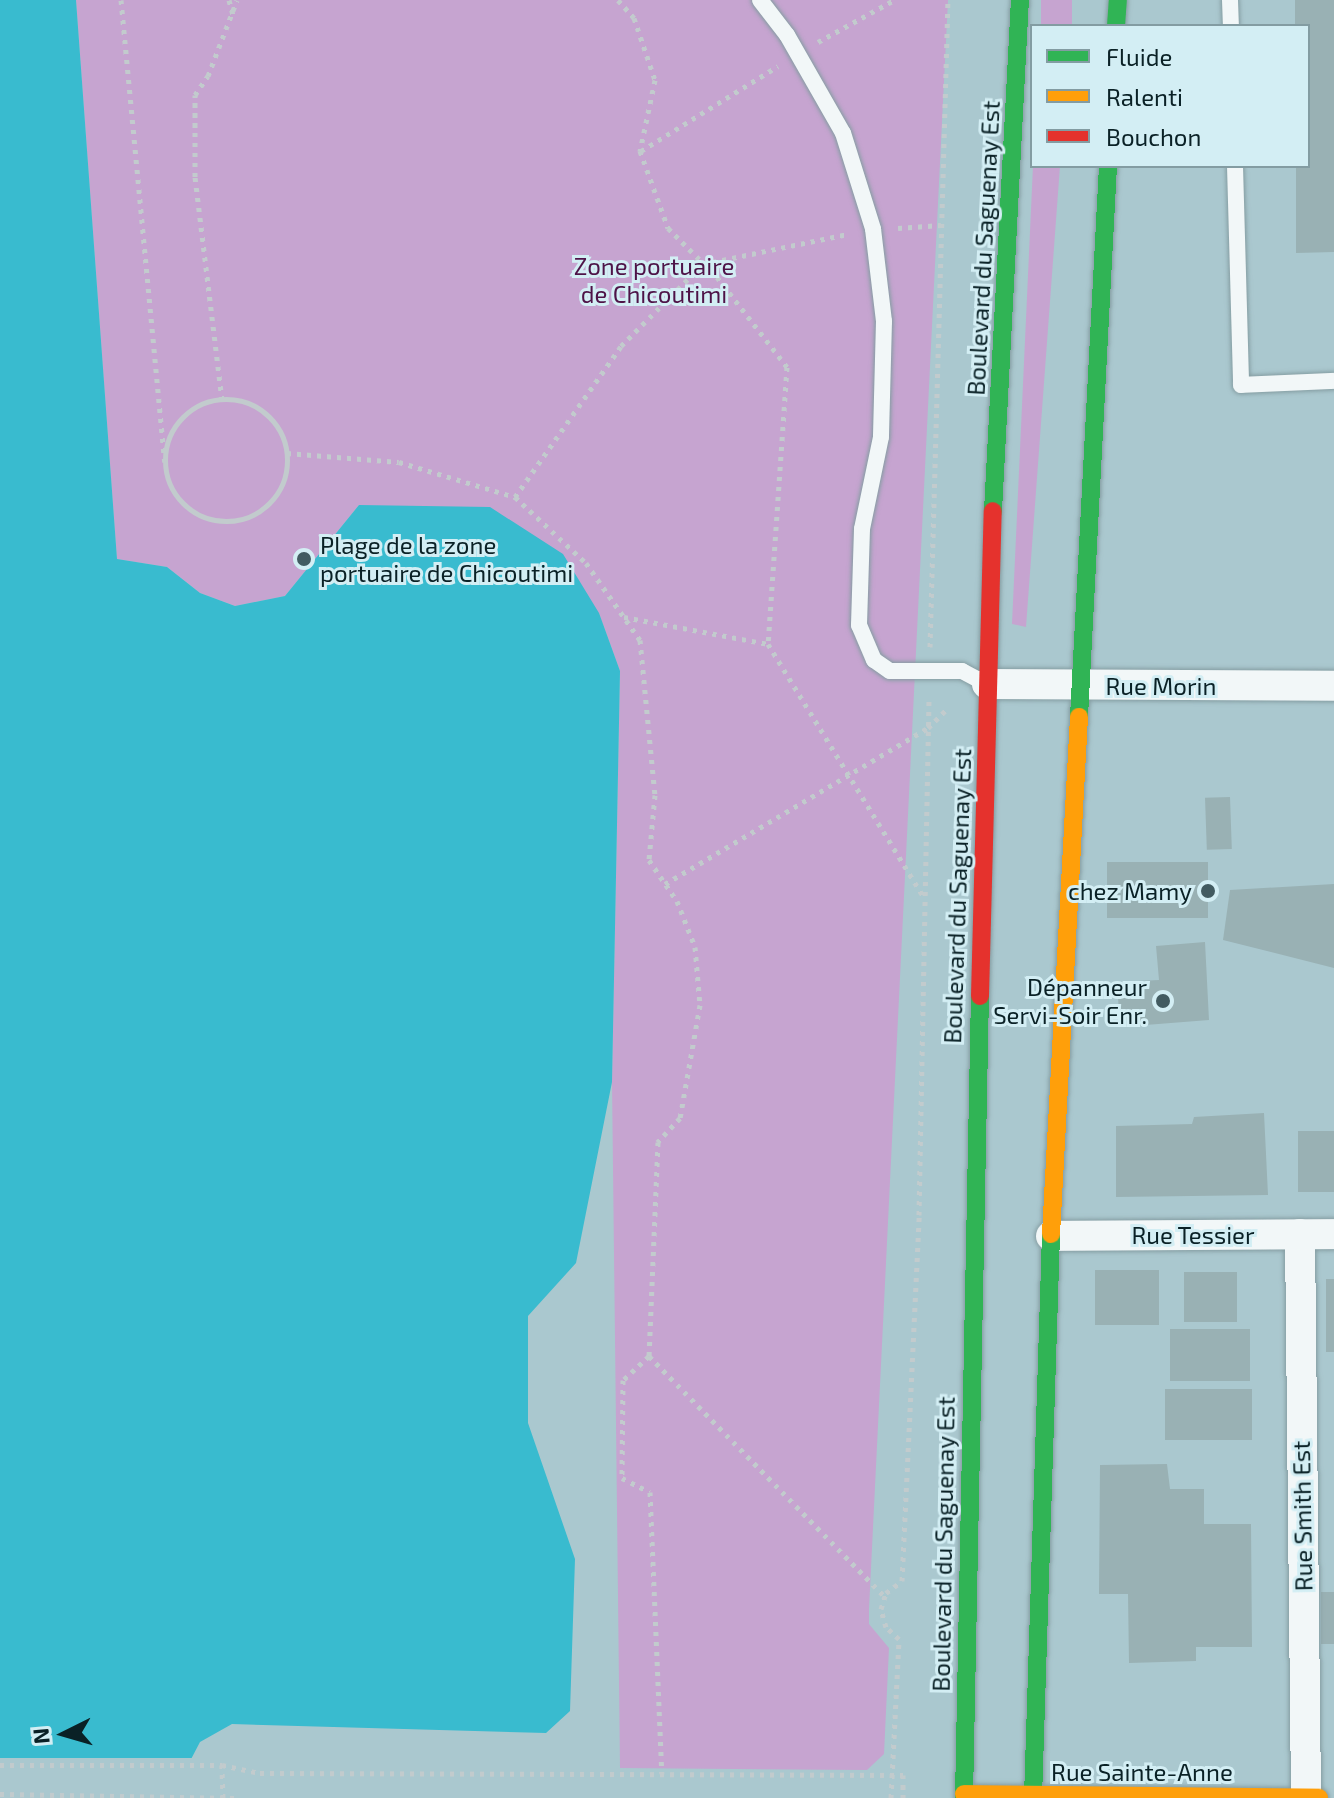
<!DOCTYPE html>
<meta charset="utf-8">
<style>
body{margin:0}
#map{position:relative;width:1334px;height:1798px;overflow:hidden;background:#aac8cf;font-family:"Exo 2",sans-serif}
div>[style]{position:absolute}
[style*='--x']{left:calc(var(--x)*1px);top:calc(var(--y)*1px);width:calc(var(--w)*1px);rotate:calc(var(--a)*1deg)}
.green>*{inset:0;background:#c6a4d0;transform-origin:0 0}
.water>*{inset:0;background:#39bbcf}
.pier>*{inset:0;background:#aac8cf;transform-origin:0 0}
.building>*{inset:0;background:#99b1b4;transform-origin:0 0}
.path>*{height:5px;margin-top:-2.5px;transform-origin:0;background:repeating-linear-gradient(90deg,#c2cbcd 0 4px,transparent 0 10px)}
.path>.ring{margin:-2.5px;padding:0;box-sizing:content-box;background:none;border:5px solid #c2cbcd;border-radius:50%}
.roads{filter:drop-shadow(0 0 2px #859da2) drop-shadow(0 0 2px #859da2)}
.lane>*{height:16px;margin:-8px;padding:0 8px;transform-origin:8px;border-radius:8px;background:#f2f7f8}
.street>*{height:30px;margin:-15px;padding:0 15px;transform-origin:15px;border-radius:15px;background:#f2f7f8}
.fast>*{height:18px;margin:-9px;padding:0 9px;transform-origin:9px;border-radius:9px;background:#30b455}
.slow>*{height:18px;margin:-9px;padding:0 9px;transform-origin:9px;border-radius:9px;background:#ff9f0a}
.jam>*{height:18px;margin:-9px;padding:0 9px;transform-origin:9px;border-radius:9px;background:#e5322d}
.dots>*{width:22px;height:22px;translate:-50% -50%;box-sizing:border-box;border:4px solid #d3eef4;border-radius:50%}
span{translate:-50% -50%;white-space:nowrap;text-align:center;line-height:1.15;-webkit-text-stroke:6px #d3eef4;paint-order:stroke}
.street-label{font-size:24px;color:#0a2126}
.park-label{font-size:24px;color:#4e1348}
.poi-label{font-size:24px;color:#0a2126}
.left{translate:0 -50%;text-align:left}
.right{translate:-100% -50%;text-align:right}
.legend{position:absolute;left:1030px;top:24px;width:280px;height:144px;box-sizing:border-box;background:#d3eef4;border:2px solid #839ca2;margin:0;padding:10px 14px;list-style:none;font-size:24px;color:#0a2126}
.legend li{display:flex;align-items:center;gap:16px;height:40px}
.legend b{width:40px;border:2px solid #839ca2}
.north{position:absolute;left:24px;top:1694px;width:80px;height:80px;-webkit-text-stroke:6px #d3eef4;paint-order:stroke;rotate:265deg;font-size:22px;font-weight:700;line-height:32px;text-align:center;color:#0a2126}
.north::after{content:'';display:block;margin:auto;width:28px;height:36px;background:#0a2126;clip-path:polygon(50% 0,100% 100%,50% 72%,0 100%)}
</style>
<div id="map">
<div class="green">
<div style="clip-path:polygon(76px 0,948px 0,869px 1609px,869px 1624px,889px 1648px,884px 1754px,867px 1770px,620px 1768px,612px 1082px,620px 671px,599px 613px,359px 505px,285px 596px,235px 606px,200px 593px,167px 567px,117px 559px)"></div>
<div style="left:1041px;top:0;width:31px;height:26px"></div>
<div style="clip-path:polygon(1033px 166px,1060px 166px,1026px 627px,1012px 624px)"></div>
</div>
<div class="water">
<div style="clip-path:polygon(0 0,76px 0,117px 559px,167px 567px,200px 593px,235px 606px,285px 596px,359px 505px,490px 507px,563px 554px,599px 613px,620px 671px,612px 1082px,576px 1263px,528px 1316px,528px 1423px,575px 1559px,570px 1711px,546px 1733px,232px 1724px,200px 1742px,188px 1765px,0 1798px)"></div>
</div>
<div class="pier">
<div style="left:0;top:1758px;width:193px;height:40px"></div>
</div>
<div class="building">
<div style="clip-path:polygon(1295px 0,1334px 0,1334px 252px,1296px 253px,1296px 166px,1308px 166px,1308px 26px,1295px 26px)"></div>
<div style="left:1230px;top:797px;width:52px;height:25px;rotate:88deg"></div>
<div style="left:1208px;top:862px;width:56px;height:101px;rotate:90deg"></div>
<div style="clip-path:polygon(1334px 884px,1334px 968px,1223px 940px,1230px 890px)"></div>
<div style="clip-path:polygon(1205px 942px,1209px 1020px,1120px 1027px,1117px 982px,1159px 980px,1156px 946px)"></div>
<div style="clip-path:polygon(1264px 1113px,1268px 1195px,1116px 1197px,1116px 1126px,1192px 1124px,1194px 1117px)"></div>
<div style="left:1334px;top:1131px;width:61px;height:36px;rotate:90deg"></div>
<div style="left:1095px;top:1270px;width:64px;height:55px"></div>
<div style="left:1184px;top:1272px;width:53px;height:50px"></div>
<div style="left:1326px;top:1279px;width:8px;height:73px"></div>
<div style="left:1170px;top:1329px;width:80px;height:52px"></div>
<div style="left:1165px;top:1389px;width:87px;height:51px"></div>
<div style="clip-path:polygon(1167px 1464px,1170px 1489px,1204px 1489px,1204px 1524px,1251px 1524px,1252px 1647px,1196px 1647px,1196px 1661px,1129px 1663px,1128px 1594px,1099px 1594px,1100px 1465px)"></div>
<div style="left:1321px;top:1592px;width:13px;height:52px"></div>
</div>
<div class="path">
<div style="--x:121;--y:0;--w:464;--a:84.6"></div>
<div style="--x:229;--y:0;--w:16;--a:75"></div>
<div style="--x:618;--y:0;--w:24;--a:48"></div>
<div style="--x:634;--y:18;--w:65;--a:71.3"></div>
<div style="--x:655;--y:80;--w:73;--a:101.9"></div>
<div style="--x:640;--y:151;--w:82;--a:70"></div>
<div style="--x:668;--y:228;--w:69;--a:45"></div>
<div style="--x:717;--y:277;--w:114;--a:52.1"></div>
<div style="--x:787;--y:367;--w:278;--a:93.9"></div>
<div style="--x:768;--y:644;--w:298;--a:58.4"></div>
<div style="--x:818;--y:42;--w:87;--a:-28.9"></div>
<div style="--x:641;--y:151;--w:161;--a:-31.8"></div>
<div style="--x:898;--y:228;--w:43;--a:-4"></div>
<div class="ring" style="left:165px;top:399px;width:117px;height:117px"></div>
<div style="--x:222;--y:400;--w:225;--a:-96.9"></div>
<div style="--x:195;--y:177;--w:82;--a:-90"></div>
<div style="--x:195;--y:95;--w:23;--a:-56"></div>
<div style="--x:208;--y:76;--w:81;--a:-69.1"></div>
<div style="--x:287;--y:453;--w:112;--a:4.6"></div>
<div style="--x:399;--y:462;--w:121;--a:16.8"></div>
<div style="--x:515;--y:497;--w:97;--a:42.9"></div>
<div style="--x:586;--y:563;--w:94;--a:55"></div>
<div style="--x:640;--y:640;--w:156;--a:84.5"></div>
<div style="--x:655;--y:795;--w:65;--a:95.3"></div>
<div style="--x:649;--y:860;--w:50;--a:55.7"></div>
<div style="--x:677;--y:901;--w:49;--a:68.6"></div>
<div style="--x:695;--y:947;--w:58;--a:85.1"></div>
<div style="--x:700;--y:1005;--w:115;--a:100"></div>
<div style="--x:680;--y:1118;--w:33;--a:133"></div>
<div style="--x:658;--y:1142;--w:214;--a:92.4"></div>
<div style="--x:649;--y:1356;--w:35;--a:137"></div>
<div style="--x:623;--y:1380;--w:98;--a:90.6"></div>
<div style="--x:622;--y:1478;--w:31;--a:27"></div>
<div style="--x:650;--y:1492;--w:282;--a:87.6"></div>
<div style="--x:515;--y:497;--w:184;--a:-54.9"></div>
<div style="--x:621;--y:346;--w:116;--a:-45"></div>
<div style="--x:703;--y:264;--w:148;--a:-11.7"></div>
<div style="--x:624;--y:617;--w:147;--a:10.6"></div>
<div style="--x:930;--y:647;--w:647;--a:-88.41"></div>
<div style="--x:665;--y:884;--w:306;--a:-30.7"></div>
<div style="--x:928;--y:728;--w:25;--a:-45"></div>
<div style="--x:649;--y:1356;--w:336;--a:45.6"></div>
<div style="--x:0;--y:1765;--w:222;--a:0"></div>
<div style="--x:0;--y:1794;--w:236;--a:1"></div>
<div style="--x:223;--y:1798;--w:33;--a:-92"></div>
<div style="--x:222;--y:1765;--w:39;--a:12"></div>
<div style="--x:260;--y:1773;--w:643;--a:0.18"></div>
<div style="--x:903;--y:1775;--w:23;--a:90"></div>
<div style="--x:891;--y:1798;--w:159;--a:-87.1"></div>
<div style="--x:899;--y:1639;--w:18;--a:-137"></div>
<div style="--x:886;--y:1627;--w:19;--a:-106"></div>
<div style="--x:881;--y:1609;--w:17;--a:-73"></div>
<div style="--x:886;--y:1593;--w:20;--a:-37"></div>
<div style="--x:902;--y:1581;--w:366;--a:-87.3"></div>
<div style="--x:919;--y:1215;--w:518;--a:-88.89"></div>
</div>
<div class="roads">
<div class="lane">
<div style="--x:760;--y:0;--w:44;--a:52.4"></div>
<div style="--x:787;--y:35;--w:113;--a:60.3"></div>
<div style="--x:843;--y:133;--w:101;--a:72.6"></div>
<div style="--x:873;--y:229;--w:93;--a:83.2"></div>
<div style="--x:884;--y:321;--w:116;--a:91.5"></div>
<div style="--x:881;--y:437;--w:94;--a:101.7"></div>
<div style="--x:862;--y:529;--w:96;--a:91.8"></div>
<div style="--x:859;--y:625;--w:38;--a:67"></div>
<div style="--x:874;--y:660;--w:19;--a:35"></div>
<div style="--x:890;--y:671;--w:72;--a:0"></div>
<div style="--x:962;--y:671;--w:24;--a:28"></div>
<div style="--x:1230;--y:0;--w:26;--a:88"></div>
<div style="--x:1235;--y:166;--w:219;--a:88.4"></div>
<div style="--x:1241;--y:385;--w:93;--a:-2.5"></div>
</div>
<div class="street">
<div style="--x:987;--y:684;--w:347;--a:0.3"></div>
<div style="--x:1300;--y:1234;--w:564;--a:89.39"></div>
<div style="--x:1051;--y:1236;--w:283;--a:-0.4"></div>
</div>
<div class="fast">
<div style="--x:1116;--y:26;--w:26;--a:-86"></div>
<div style="--x:993;--y:511;--w:512;--a:-86.98"></div>
<div style="--x:1079;--y:717;--w:552;--a:-86.99"></div>
<div style="--x:964;--y:1798;--w:802;--a:-88.86"></div>
<div style="--x:1033;--y:1798;--w:564;--a:-88.17"></div>
</div>
<div class="slow">
<div style="--x:1051;--y:1234;--w:518;--a:-86.9"></div>
<div style="--x:964;--y:1794;--w:355;--a:0.6"></div>
</div>
<div class="jam">
<div style="--x:980;--y:996;--w:485;--a:-88.5"></div>
</div>
</div>
<div class="dots">
<div style="left:304px;top:559px;background:#425b61"></div>
<div style="left:1208px;top:891px;background:#425b61"></div>
<div style="left:1163px;top:1001px;background:#425b61"></div>
</div>
<div class="street-label">
<span style="left:983px;top:248px;rotate:-87deg">Boulevard du Saguenay Est</span>
<span style="left:1161px;top:686px">Rue Morin</span>
<span style="left:957px;top:896px;rotate:-88deg">Boulevard du Saguenay Est</span>
<span style="left:1193px;top:1235px">Rue Tessier</span>
<span style="left:1302px;top:1516px;rotate:-91deg">Rue Smith Est</span>
<span style="left:943px;top:1544px;rotate:-89deg">Boulevard du Saguenay Est</span>
<span style="left:1142px;top:1772px">Rue Sainte-Anne</span>
</div>
<div class="park-label">
<span style="left:654px;top:280px">Zone portuaire<br>de Chicoutimi</span>
</div>
<div class="poi-label">
<span class="left" style="left:320px;top:559px">Plage de la zone<br>portuaire de Chicoutimi</span>
<span class="right" style="left:1192px;top:891px">chez Mamy</span>
<span class="right" style="left:1147px;top:1001px">Dépanneur<br>Servi-Soir Enr.</span>
</div>
<ul class="legend">
<li><b style="height:10px;background:#30b455"></b>Fluide</li>
<li><b style="height:10px;background:#ff9f0a"></b>Ralenti</li>
<li><b style="height:10px;background:#e5322d"></b>Bouchon</li>
</ul>
<div class="north">N</div>
</div>
